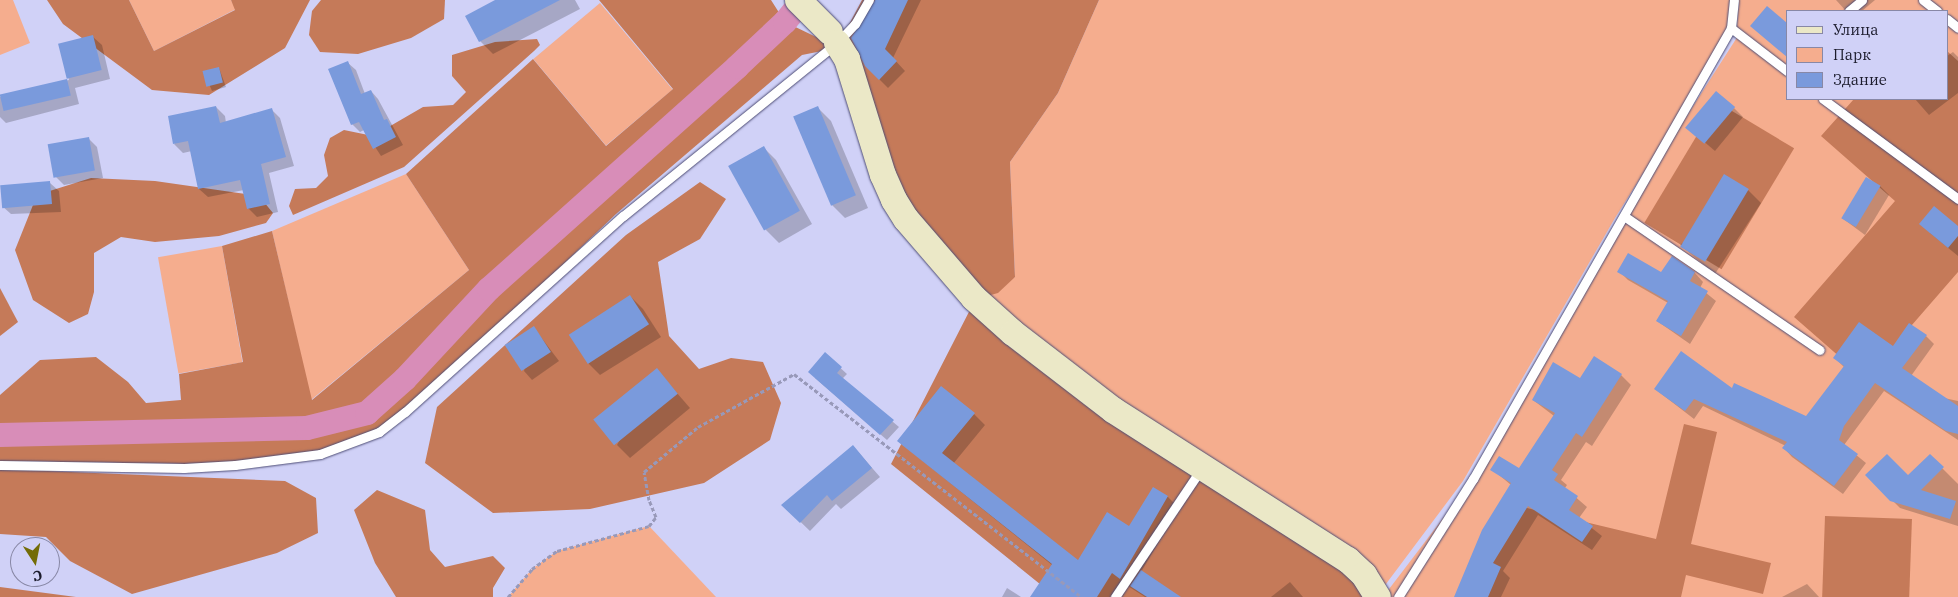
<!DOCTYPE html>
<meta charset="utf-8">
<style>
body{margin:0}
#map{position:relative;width:1958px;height:597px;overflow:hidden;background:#d0d1f7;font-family:"IBM Plex Serif",serif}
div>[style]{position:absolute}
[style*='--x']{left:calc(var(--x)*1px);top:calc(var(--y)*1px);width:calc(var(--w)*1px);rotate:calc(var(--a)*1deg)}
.green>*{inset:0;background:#f5ad8e;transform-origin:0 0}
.forest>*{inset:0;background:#c57a59;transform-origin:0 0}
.shadow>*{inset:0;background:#0003}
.canal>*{height:24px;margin:-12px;padding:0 12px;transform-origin:12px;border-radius:12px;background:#d88db8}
.building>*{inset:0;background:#7a9adc;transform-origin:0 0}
.path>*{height:3px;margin-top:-1.5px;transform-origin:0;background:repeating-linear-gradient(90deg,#9899b9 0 4px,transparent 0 6.5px)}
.roads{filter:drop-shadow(0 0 1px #4e4d75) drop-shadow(0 0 1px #4e4d75)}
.lane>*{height:9px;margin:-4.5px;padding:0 4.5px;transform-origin:4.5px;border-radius:4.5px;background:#fff}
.secondary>*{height:26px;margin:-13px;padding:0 13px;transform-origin:13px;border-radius:13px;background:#ebe8c7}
span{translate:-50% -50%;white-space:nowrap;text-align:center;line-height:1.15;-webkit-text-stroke:4px #d0d1f7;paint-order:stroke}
.legend{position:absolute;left:1786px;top:10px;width:162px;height:90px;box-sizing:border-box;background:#d0d1f7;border:1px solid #8888a6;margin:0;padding:6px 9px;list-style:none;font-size:15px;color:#1b1b2c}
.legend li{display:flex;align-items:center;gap:10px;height:25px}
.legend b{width:25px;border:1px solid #8888a6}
.north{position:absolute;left:10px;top:537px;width:50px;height:50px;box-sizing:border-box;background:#d0d1f7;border:1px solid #8888a6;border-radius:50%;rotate:169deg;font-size:14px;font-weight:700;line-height:20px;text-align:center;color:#1b1b2c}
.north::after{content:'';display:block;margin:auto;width:18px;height:22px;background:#736c07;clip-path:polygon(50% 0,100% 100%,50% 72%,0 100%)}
</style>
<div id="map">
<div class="green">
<div style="clip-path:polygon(0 0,13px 0,30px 43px,0 55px)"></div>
<div style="clip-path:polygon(129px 0,231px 0,236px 9px,154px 51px)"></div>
<div style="clip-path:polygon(1099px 0,1733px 0,1730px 36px,1615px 218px,1463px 481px,1380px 592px,976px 299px,1015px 277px,1010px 162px,1058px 93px)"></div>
<div style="clip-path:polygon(evenodd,1739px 0,1958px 0,1958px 597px,1383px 597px,1469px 484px,1638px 192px,1736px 39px,1739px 0,1787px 11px,1947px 11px,1947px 99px,1787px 99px,1787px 11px)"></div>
<div style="left:600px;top:3px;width:113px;height:87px;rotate:50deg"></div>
<div style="clip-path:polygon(406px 174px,469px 270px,311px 400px,272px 231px)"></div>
<div style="left:222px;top:246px;width:118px;height:65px;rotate:80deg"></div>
<div style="clip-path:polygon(649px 526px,716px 597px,508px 597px,532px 569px,557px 551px)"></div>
</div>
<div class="forest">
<div style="clip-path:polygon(47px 0,129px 0,154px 51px,235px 10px,231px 0,310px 0,285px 48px,209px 95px,152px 90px,63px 24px)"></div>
<div style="clip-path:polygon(321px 0,445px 0,444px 19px,411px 38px,358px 54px,320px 52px,309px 35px,312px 11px)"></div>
<div style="clip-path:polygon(599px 0,771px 0,785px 22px,837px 47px,862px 0,1099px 0,1058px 93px,1010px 162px,1015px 277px,998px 293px,976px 299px,1345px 562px,1378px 597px,1056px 597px,891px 464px,973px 304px,895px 209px,837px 48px,802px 55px,616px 214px,400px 420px,345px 449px,280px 461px,186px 464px,0 461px,0 395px,40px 360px,96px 357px,128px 382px,146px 403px,181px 400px,179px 374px,243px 362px,222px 246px,272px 231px,312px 400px,469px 270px,406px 174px,533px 59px,606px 146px,673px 89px)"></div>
<div style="clip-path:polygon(537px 39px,540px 45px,534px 51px,404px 167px,293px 215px,289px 206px,295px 189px,316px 188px,328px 176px,324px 155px,330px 138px,344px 130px,373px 136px,423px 107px,453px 105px,466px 92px,452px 76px,452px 55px,495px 42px)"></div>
<div style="clip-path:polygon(1947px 51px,1958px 61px,1958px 272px,1865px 379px,1794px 317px,1895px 201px,1821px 136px,1854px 99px,1947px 99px)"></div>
<div style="left:1717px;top:102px;width:90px;height:141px;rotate:31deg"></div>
<div style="clip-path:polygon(91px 178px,155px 181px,259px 196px,273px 213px,266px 223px,219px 236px,155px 242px,121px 237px,94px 253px,94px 292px,88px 314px,69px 323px,33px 300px,15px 250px,37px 195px)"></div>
<div style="clip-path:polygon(700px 182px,726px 199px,700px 239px,658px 262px,669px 336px,699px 369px,731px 358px,763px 362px,781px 403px,770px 440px,704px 483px,590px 509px,493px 513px,425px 463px,437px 407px,626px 235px)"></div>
<div style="clip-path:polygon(0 288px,18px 322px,0 336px)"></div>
<div style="clip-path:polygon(1684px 424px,1717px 432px,1691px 544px,1771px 563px,1763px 594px,1686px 575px,1681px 597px,1484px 597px,1506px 503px,1656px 539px)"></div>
<div style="clip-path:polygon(0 469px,285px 481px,316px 498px,318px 533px,277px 553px,132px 594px,70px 561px,46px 537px,0 534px)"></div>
<div style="clip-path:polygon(377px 490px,425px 510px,430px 550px,445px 567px,493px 556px,505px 568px,493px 588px,493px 597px,396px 597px,375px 563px,354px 510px)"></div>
<div style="left:1825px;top:516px;width:87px;height:81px;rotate:2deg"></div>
<div style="clip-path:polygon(0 587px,76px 597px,0 597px)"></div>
</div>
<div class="shadow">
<div style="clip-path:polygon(498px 0,575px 0,580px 9px,493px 54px,480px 41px)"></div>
<div style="clip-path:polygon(877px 0,921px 0,893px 58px,905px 71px,888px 88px,866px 66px)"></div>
<div style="clip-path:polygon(1836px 0,1875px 0,1862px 11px,1846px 11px)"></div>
<div style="clip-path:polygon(93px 37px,102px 45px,110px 79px,75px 88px,79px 104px,6px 123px,0 117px,0 97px,69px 80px,60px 45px)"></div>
<div style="clip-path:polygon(1953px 52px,1958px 57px,1958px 93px,1929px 115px,1915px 99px,1947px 99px,1947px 56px)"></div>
<div style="clip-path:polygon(348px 63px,356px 70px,365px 94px,371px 91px,378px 99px,403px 145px,381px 156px,364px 130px,360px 132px,352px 124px)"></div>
<div style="clip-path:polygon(219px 68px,226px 87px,212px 91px,204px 72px)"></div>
<div style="clip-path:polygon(216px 107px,225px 116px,226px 123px,271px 109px,280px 118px,294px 166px,269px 173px,278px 212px,257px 217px,248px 208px,244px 190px,208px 197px,199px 189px,192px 151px,183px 153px,174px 144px)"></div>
<div style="clip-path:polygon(818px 108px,831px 121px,868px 208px,845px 218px,832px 205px)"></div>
<div style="clip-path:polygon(1734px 108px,1743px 117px,1715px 151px,1688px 128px)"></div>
<div style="clip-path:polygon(88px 138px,97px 147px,103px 178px,64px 185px,55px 176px)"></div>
<div style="clip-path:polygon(763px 147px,776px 160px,812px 224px,779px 243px,766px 230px,730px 166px)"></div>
<div style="clip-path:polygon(50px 183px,59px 191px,61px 212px,11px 214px,2px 206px)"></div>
<div style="clip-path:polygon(1880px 186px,1889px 195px,1865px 235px,1842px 218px)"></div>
<div style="clip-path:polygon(1748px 190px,1761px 203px,1715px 274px,1680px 245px)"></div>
<div style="clip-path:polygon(1958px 228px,1958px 256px,1930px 233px)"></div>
<div style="clip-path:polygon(1672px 258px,1695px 273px,1703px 282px,1700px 288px,1716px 301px,1690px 344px,1657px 321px,1668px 303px,1628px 280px,1619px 271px,1662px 273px)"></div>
<div style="clip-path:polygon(630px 296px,643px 309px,661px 337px,600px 375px,587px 362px)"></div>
<div style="clip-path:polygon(534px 328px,559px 361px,532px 380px,524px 371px)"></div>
<div style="clip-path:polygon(1926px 336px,1934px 344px,1911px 376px,1944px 398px,1958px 401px,1958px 440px,1884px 391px,1844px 445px,1866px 463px,1843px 494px,1792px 457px,1784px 448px,1786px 446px,1703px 406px,1694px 419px,1655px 389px,1732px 390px,1807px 418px,1844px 367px,1835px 358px,1893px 347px)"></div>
<div style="clip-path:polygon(825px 354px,847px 374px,842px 379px,899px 427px,887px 440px,815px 378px)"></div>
<div style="clip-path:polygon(657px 370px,690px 408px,630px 458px,617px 445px)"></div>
<div style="clip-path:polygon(1621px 375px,1631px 385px,1592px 446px,1586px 442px,1561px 480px,1567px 485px,1565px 488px,1587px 507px,1579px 518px,1602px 536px,1592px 550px,1538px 515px,1503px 571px,1510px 578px,1501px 597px,1457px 597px,1511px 485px,1492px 469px,1519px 469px,1554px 416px,1533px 400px,1581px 379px)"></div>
<div style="clip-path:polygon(974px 414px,985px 425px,953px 464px,1078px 562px,1130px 528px,1153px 489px,1168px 497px,1179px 508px,1141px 572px,1179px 597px,1145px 597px,1123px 583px,1115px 597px,1032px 597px,1052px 565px,898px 441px)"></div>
<div style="clip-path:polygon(853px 446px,880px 477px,841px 509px,836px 504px,810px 531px,783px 505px)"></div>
<div style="clip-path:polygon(1930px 456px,1958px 484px,1958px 526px,1900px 508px,1867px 475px,1908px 477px)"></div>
<div style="clip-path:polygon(1290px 582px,1303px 597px,1271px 597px)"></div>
<div style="clip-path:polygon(1807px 584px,1819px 597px,1782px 597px)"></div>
<div style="clip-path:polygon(1007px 588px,1021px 597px,1002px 597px)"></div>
</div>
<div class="canal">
<div style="--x:0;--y:435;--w:307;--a:-1.3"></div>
<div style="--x:307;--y:428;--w:62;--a:-14"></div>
<div style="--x:367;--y:413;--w:51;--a:-41.8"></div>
<div style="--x:405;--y:379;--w:123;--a:-47"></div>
<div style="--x:489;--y:289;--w:333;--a:-41.8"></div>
<div style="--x:737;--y:67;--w:66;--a:-43.2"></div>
<div style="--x:785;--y:22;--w:28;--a:-51"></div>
</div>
<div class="building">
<div style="clip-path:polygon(495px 0,560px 0,479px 42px,465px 16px)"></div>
<div style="clip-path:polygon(875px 0,908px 0,885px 49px,897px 61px,879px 80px,865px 66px,851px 38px)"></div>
<div style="clip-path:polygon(1767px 6px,1787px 23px,1787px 57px,1750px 26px)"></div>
<div style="left:93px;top:35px;width:36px;height:36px;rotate:76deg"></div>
<div style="clip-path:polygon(348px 61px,361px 94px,371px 90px,384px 120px,387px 119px,396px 137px,373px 149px,359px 122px,351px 125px,328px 69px)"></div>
<div style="left:219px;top:67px;width:16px;height:17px;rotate:76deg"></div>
<div style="left:67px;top:79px;width:17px;height:69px;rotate:77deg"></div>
<div style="left:1716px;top:91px;width:25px;height:48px;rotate:40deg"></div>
<div style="clip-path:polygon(216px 106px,220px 123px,272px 108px,286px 157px,261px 164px,270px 204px,247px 209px,240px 180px,198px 189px,188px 141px,173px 144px,168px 116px)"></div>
<div style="left:818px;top:106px;width:97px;height:27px;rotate:67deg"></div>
<div style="left:89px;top:137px;width:34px;height:42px;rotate:80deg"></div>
<div style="left:764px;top:146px;width:74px;height:41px;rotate:61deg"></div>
<div style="left:1724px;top:174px;width:29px;height:85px;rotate:31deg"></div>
<div style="left:1866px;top:177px;width:17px;height:48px;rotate:31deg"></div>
<div style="left:50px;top:181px;width:23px;height:50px;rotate:85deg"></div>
<div style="clip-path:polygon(1934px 206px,1958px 226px,1958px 236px,1948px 248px,1919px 224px)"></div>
<div style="clip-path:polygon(1628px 253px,1661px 272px,1672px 256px,1695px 272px,1690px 281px,1708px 291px,1681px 336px,1656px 321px,1668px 301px,1617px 272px)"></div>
<div style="left:630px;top:295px;width:35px;height:73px;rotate:57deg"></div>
<div style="clip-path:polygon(1859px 322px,1893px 346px,1909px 323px,1927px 335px,1902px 368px,1958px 406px,1958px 434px,1946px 431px,1875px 383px,1844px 426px,1839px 440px,1858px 454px,1834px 486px,1782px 448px,1787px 442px,1694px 399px,1685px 411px,1654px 389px,1681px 351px,1732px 388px,1734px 383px,1806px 416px,1844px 366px,1833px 358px)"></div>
<div style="left:534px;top:326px;width:31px;height:35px;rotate:57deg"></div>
<div style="clip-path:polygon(825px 352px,842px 367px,837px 373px,894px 420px,880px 435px,808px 372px)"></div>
<div style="clip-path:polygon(1594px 356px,1622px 374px,1582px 437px,1576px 433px,1552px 470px,1558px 474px,1554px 480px,1578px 496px,1569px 510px,1593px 526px,1582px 542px,1528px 506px,1493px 563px,1501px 567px,1488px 597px,1454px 597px,1482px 530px,1511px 483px,1490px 470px,1499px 456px,1519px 468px,1555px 413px,1532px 400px,1553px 362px,1580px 378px)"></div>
<div style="left:657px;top:368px;width:33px;height:82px;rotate:51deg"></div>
<div style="clip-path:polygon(941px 386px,975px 413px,942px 453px,1078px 560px,1107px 512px,1129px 526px,1153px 487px,1168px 496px,1120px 579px,1112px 573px,1097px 597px,1030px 597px,1052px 564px,897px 441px)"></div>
<div style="clip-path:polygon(853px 445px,872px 468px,832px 501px,827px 495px,800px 523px,781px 505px)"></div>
<div style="clip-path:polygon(1887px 454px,1908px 475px,1930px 454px,1944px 467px,1921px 490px,1956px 501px,1950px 519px,1890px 501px,1865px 475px)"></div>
<div style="clip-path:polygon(1141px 570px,1181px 597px,1147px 597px,1130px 586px)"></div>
</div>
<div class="path">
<div style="--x:508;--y:597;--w:37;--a:-49"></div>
<div style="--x:532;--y:569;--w:31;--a:-36"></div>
<div style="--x:557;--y:551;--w:95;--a:-15.2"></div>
<div style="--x:649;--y:526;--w:11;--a:-52"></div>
<div style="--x:656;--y:517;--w:18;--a:-112"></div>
<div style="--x:649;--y:500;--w:28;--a:-100"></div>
<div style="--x:644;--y:472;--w:70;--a:-39.8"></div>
<div style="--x:698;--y:427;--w:110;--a:-28.9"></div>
<div style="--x:794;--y:374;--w:364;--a:37.8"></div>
</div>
<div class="roads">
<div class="lane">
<div style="--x:1923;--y:0;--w:18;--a:38"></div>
<div style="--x:1849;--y:11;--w:17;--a:-40"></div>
<div style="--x:1947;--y:19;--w:14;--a:39"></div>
<div style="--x:1731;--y:28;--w:71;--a:37.5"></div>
<div style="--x:1823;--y:99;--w:168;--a:36.5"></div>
<div style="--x:1624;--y:216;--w:237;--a:34.4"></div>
<div style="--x:0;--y:465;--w:184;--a:0.9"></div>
<div style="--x:184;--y:468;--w:51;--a:-3.4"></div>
<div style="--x:235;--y:465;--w:86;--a:-7.4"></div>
<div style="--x:320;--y:454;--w:63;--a:-20.4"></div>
<div style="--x:379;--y:432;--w:33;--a:-38"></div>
<div style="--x:405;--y:412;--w:293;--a:-42"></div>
<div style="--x:623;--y:216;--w:275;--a:-39"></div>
<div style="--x:837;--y:43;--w:26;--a:-47"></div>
<div style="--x:855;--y:24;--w:28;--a:-60"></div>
<div style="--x:1115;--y:597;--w:154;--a:-56.1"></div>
<div style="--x:1398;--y:597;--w:140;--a:-57.6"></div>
<div style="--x:1473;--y:479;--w:520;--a:-60.23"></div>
<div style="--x:1731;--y:28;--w:28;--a:-84"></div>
</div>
<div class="secondary">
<div style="--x:798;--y:0;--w:45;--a:45"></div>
<div style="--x:837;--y:43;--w:19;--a:58"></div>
<div style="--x:847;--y:59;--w:121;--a:72.8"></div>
<div style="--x:883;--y:175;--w:27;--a:66"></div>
<div style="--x:894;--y:200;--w:22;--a:58"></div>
<div style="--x:906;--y:219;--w:104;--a:49.3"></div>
<div style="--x:974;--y:298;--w:52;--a:41.9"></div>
<div style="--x:1013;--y:333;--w:126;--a:37.6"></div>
<div style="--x:1113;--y:410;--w:279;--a:32.6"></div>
<div style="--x:1348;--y:560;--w:22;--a:43"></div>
<div style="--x:1364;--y:575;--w:26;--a:58"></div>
</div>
</div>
<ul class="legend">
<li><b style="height:6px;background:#ebe8c7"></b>Улица</li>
<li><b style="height:14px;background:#f5ad8e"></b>Парк</li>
<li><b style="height:14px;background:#7a9adc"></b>Здание</li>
</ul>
<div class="north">С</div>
</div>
